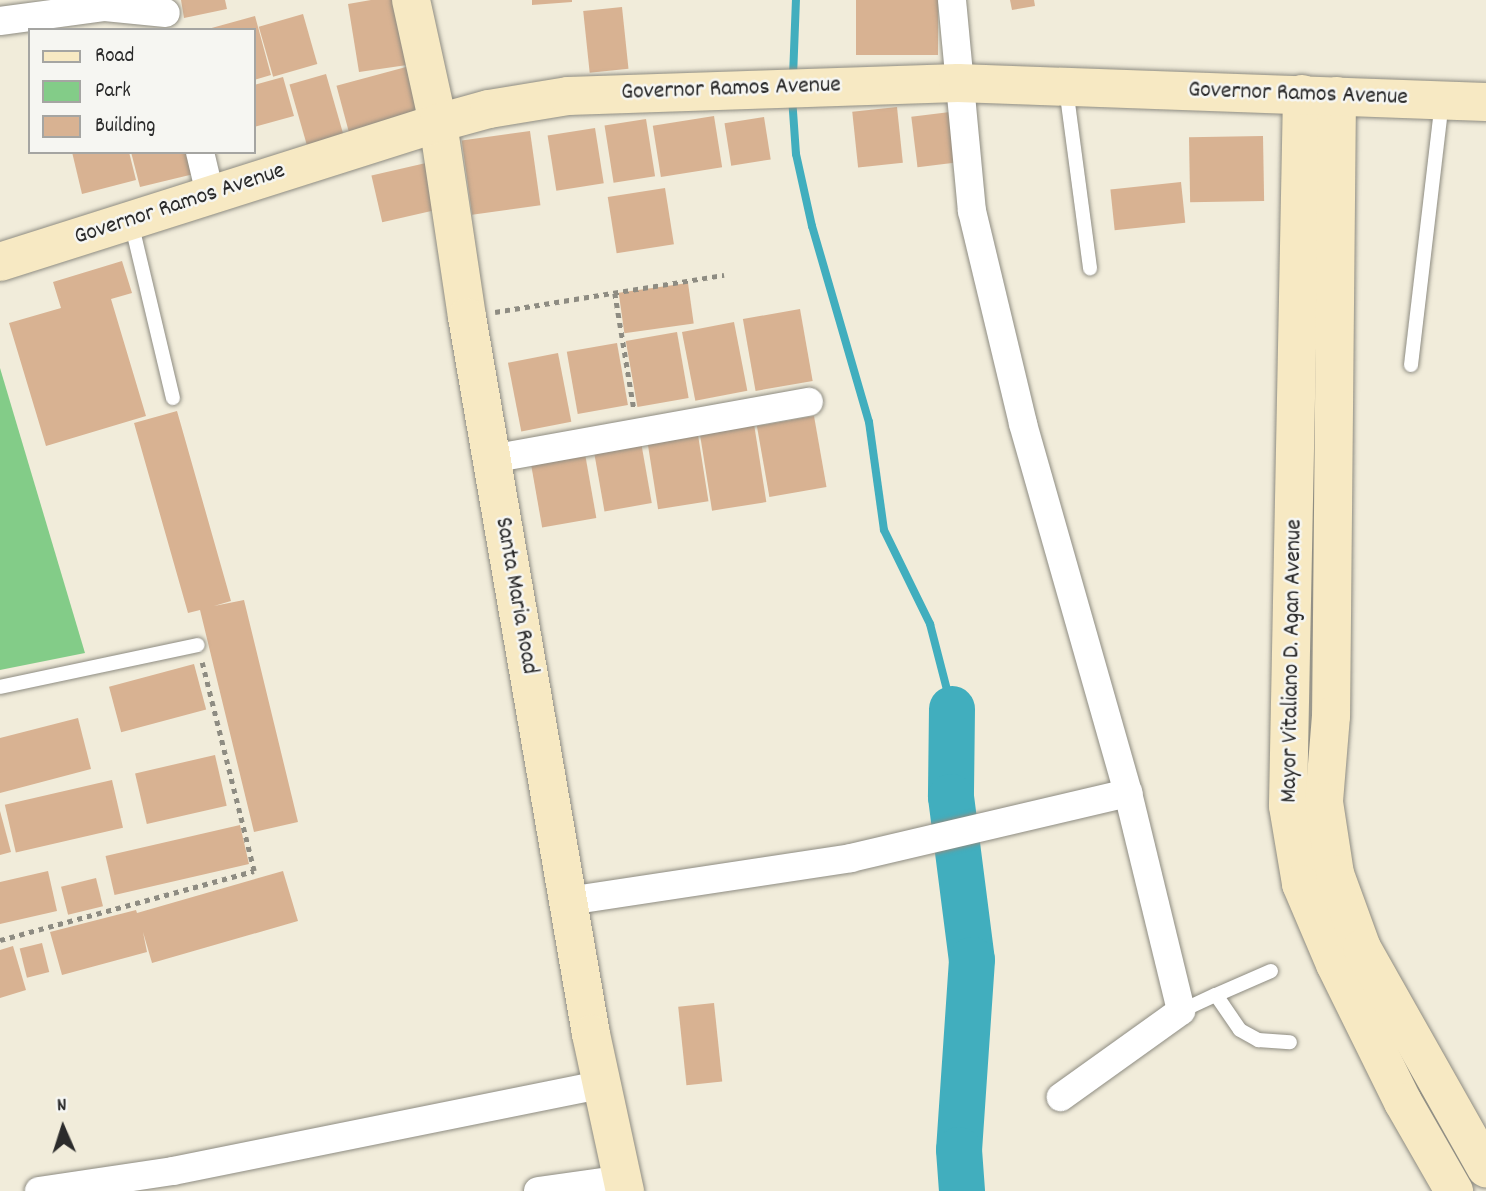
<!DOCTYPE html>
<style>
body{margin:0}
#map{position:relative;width:1486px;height:1191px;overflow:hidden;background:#f1ecda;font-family:Dekko,sans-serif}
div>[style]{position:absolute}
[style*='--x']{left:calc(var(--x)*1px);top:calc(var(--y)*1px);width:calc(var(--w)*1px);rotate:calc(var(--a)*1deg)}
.green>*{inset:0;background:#83cc88}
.stream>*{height:8px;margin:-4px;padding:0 4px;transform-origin:4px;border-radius:4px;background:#41aebe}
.river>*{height:46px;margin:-23px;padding:0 23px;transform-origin:23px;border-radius:23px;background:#41aebe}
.building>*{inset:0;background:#d8b292;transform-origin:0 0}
.path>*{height:4.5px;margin-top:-2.25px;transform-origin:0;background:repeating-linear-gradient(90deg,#8e8c82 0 5px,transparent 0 10px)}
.roads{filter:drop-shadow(0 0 2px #8e8c82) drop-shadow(0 0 2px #8e8c82)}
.lane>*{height:14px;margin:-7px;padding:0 7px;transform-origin:7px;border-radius:7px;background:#fff}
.street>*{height:28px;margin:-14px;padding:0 14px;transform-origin:14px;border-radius:14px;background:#fff}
.secondary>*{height:38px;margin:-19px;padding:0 19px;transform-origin:19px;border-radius:19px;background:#f7e9c3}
span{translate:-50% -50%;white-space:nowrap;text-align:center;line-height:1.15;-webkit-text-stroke:5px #f6f6f2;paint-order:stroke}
.street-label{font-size:24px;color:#2b2b2b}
.legend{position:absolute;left:28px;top:28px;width:228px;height:126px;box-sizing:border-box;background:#f6f6f2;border:2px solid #a5a5a2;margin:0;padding:9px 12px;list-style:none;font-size:21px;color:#2b2b2b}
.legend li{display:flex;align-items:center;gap:14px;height:35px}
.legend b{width:35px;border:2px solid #a5a5a2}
.north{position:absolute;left:28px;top:1093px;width:70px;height:70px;-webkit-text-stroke:5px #f6f6f2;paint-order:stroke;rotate:357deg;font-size:19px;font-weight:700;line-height:28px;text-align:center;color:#2b2b2b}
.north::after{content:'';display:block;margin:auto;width:24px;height:32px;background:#2b2b2b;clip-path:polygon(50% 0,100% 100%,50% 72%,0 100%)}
</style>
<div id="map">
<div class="green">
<div style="clip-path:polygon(0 368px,85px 653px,0 670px)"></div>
</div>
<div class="stream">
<div style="--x:793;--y:77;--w:77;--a:-87.8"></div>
<div style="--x:792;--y:97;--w:57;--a:86"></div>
<div style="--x:796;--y:154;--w:74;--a:77.5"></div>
<div style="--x:812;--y:226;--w:204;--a:73.8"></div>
<div style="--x:869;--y:422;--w:109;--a:82.1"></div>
<div style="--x:884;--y:530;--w:105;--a:63.9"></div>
<div style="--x:930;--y:624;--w:88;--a:75.5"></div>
</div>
<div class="river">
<div style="--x:952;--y:709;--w:88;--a:90.7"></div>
<div style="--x:951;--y:797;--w:164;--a:82.7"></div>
<div style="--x:972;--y:960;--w:190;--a:93.9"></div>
<div style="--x:959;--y:1150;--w:41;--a:85.8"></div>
</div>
<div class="building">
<div style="clip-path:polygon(181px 0,225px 0,227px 9px,184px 18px)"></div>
<div style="clip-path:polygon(371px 0,396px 0,407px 65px,359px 72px,348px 4px)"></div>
<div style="clip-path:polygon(532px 0,572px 0,572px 2px,532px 5px)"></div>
<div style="left:856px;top:0;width:82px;height:55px"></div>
<div style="clip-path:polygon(1010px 0,1034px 0,1035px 6px,1012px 10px)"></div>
<div style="left:622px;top:7px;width:62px;height:39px;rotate:84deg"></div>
<div style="left:303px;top:14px;width:52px;height:46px;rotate:74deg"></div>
<div style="clip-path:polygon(255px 16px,271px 75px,254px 80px,254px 30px,208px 29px)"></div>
<div style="left:406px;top:67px;width:53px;height:72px;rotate:75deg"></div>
<div style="left:326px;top:74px;width:63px;height:38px;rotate:74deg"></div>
<div style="clip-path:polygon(283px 77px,294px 116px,254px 127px,254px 85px)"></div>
<div style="left:897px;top:107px;width:56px;height:45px;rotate:84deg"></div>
<div style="left:950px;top:112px;width:51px;height:39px;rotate:83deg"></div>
<div style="left:714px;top:116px;width:52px;height:62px;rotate:81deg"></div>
<div style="left:764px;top:117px;width:43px;height:40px;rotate:81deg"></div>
<div style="left:646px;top:119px;width:58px;height:42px;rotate:81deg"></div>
<div style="left:595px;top:128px;width:56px;height:48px;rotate:81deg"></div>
<div style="left:530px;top:131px;width:75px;height:69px;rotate:82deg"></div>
<div style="left:1263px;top:136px;width:65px;height:74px;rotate:89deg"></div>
<div style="clip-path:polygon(72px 152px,129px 152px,136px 180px,82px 194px)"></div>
<div style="clip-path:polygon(131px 152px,193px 152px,198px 173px,140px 187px)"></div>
<div style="left:426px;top:163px;width:48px;height:56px;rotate:77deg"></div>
<div style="left:1181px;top:182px;width:41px;height:71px;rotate:84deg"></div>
<div style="left:665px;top:188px;width:57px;height:58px;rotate:81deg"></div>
<div style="clip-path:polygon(122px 261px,132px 293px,111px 299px,146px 416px,46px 446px,9px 323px,61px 308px,53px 282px)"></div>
<div style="left:688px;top:283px;width:41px;height:70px;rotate:82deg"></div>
<div style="left:800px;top:309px;width:73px;height:58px;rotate:80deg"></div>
<div style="left:734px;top:322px;width:70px;height:53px;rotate:79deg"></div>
<div style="left:677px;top:332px;width:67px;height:52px;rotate:80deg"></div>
<div style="left:617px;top:343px;width:63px;height:51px;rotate:80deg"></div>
<div style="left:558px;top:353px;width:70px;height:51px;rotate:79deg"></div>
<div style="clip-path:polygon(177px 411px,231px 601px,214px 606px,244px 600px,298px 822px,254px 832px,200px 610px,188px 613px,134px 423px)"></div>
<div style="left:814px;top:416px;width:72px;height:58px;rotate:80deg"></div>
<div style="left:754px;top:424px;width:79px;height:55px;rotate:81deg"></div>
<div style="left:698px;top:435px;width:67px;height:51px;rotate:81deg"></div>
<div style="left:641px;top:442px;width:62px;height:48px;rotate:80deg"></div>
<div style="left:584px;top:448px;width:71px;height:55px;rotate:80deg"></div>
<div style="left:194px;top:664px;width:47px;height:88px;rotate:75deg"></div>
<div style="clip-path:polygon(78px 718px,91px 769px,0 793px,0 738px)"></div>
<div style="left:215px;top:755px;width:52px;height:82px;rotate:77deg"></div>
<div style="left:112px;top:780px;width:49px;height:110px;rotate:77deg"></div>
<div style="clip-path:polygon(0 811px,11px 852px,0 855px)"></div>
<div style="left:240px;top:825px;width:40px;height:138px;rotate:77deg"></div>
<div style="clip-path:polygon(48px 871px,57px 911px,0 924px,0 882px)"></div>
<div style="clip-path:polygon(283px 871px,298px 921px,152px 963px,143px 932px,147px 952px,62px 975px,50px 932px,136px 910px,137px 913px)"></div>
<div style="left:96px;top:878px;width:29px;height:36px;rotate:76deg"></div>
<div style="left:42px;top:943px;width:30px;height:23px;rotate:76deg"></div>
<div style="clip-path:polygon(13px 946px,26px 990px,0 998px,0 950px)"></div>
<div style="left:714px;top:1003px;width:79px;height:36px;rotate:84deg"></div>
</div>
<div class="path">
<div style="--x:615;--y:293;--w:118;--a:80.7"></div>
<div style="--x:495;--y:312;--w:232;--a:-9.2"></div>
<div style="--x:0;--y:940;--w:263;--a:-15.2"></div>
<div style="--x:254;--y:871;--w:215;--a:-104"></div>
</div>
<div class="roads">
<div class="lane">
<div style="--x:1066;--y:88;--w:182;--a:82.4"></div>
<div style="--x:131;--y:222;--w:181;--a:76.6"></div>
<div style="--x:1411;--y:365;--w:265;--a:-83.3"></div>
<div style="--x:0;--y:687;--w:202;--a:-12"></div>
<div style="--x:1216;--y:995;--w:60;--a:-23.6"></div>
<div style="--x:1181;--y:1011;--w:38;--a:-25"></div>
<div style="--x:1216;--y:995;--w:42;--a:55.6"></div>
<div style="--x:1240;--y:1030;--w:21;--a:29"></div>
<div style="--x:1258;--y:1040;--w:32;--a:4"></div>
</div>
<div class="street">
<div style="--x:952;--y:0;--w:212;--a:84.6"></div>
<div style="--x:972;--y:211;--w:219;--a:76.5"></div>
<div style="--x:1023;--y:424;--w:384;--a:74.1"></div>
<div style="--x:1128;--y:793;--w:224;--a:76.3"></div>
<div style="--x:1181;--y:1011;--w:148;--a:144.4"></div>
<div style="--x:0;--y:21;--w:106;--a:-7.6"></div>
<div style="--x:105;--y:7;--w:61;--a:5.6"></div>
<div style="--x:200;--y:152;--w:43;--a:76.6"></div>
<div style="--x:491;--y:459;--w:323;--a:-10.2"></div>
<div style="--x:568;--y:901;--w:286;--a:-8.6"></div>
<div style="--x:851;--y:858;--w:285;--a:-13.2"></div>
<div style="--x:39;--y:1191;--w:135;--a:-8.5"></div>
<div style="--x:173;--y:1171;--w:439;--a:-11.4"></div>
<div style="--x:538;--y:1191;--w:86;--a:-8"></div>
</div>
<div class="secondary">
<div style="--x:411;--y:0;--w:126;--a:77.6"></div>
<div style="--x:438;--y:123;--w:196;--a:81.5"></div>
<div style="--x:467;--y:317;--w:728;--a:80.19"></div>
<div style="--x:591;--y:1034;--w:161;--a:77.8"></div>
<div style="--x:1302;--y:94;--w:712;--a:91.13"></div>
<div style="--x:1288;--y:806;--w:79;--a:80.5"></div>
<div style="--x:1301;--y:884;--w:87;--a:67"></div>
<div style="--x:1335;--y:964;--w:154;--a:63.8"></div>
<div style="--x:1403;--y:1102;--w:103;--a:60.2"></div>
<div style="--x:1337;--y:96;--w:620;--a:90.55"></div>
<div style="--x:1331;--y:716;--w:86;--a:94.7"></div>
<div style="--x:1324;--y:802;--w:73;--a:81.3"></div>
<div style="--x:1335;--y:874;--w:79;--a:70"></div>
<div style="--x:1362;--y:948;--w:253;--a:60.6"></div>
<div style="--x:0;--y:262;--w:460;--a:-17.6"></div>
<div style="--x:438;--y:123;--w:53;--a:-15.4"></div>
<div style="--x:489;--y:109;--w:80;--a:-9.3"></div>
<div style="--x:568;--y:96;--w:390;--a:-1.9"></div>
<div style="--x:958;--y:83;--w:528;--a:2.06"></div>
</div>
</div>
<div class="street-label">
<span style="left:731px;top:90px;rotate:-2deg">Governor Ramos Avenue</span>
<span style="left:1298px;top:95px;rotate:2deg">Governor Ramos Avenue</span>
<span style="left:180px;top:205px;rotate:-18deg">Governor Ramos Avenue</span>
<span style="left:515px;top:596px;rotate:80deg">Santa Maria Road</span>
<span style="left:1293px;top:661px;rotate:-89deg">Mayor Vitaliano D. Agan Avenue</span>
</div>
<ul class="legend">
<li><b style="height:9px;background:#f7e9c3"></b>Road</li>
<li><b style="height:19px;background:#83cc88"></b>Park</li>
<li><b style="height:19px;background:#d8b292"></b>Building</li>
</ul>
<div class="north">N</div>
</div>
